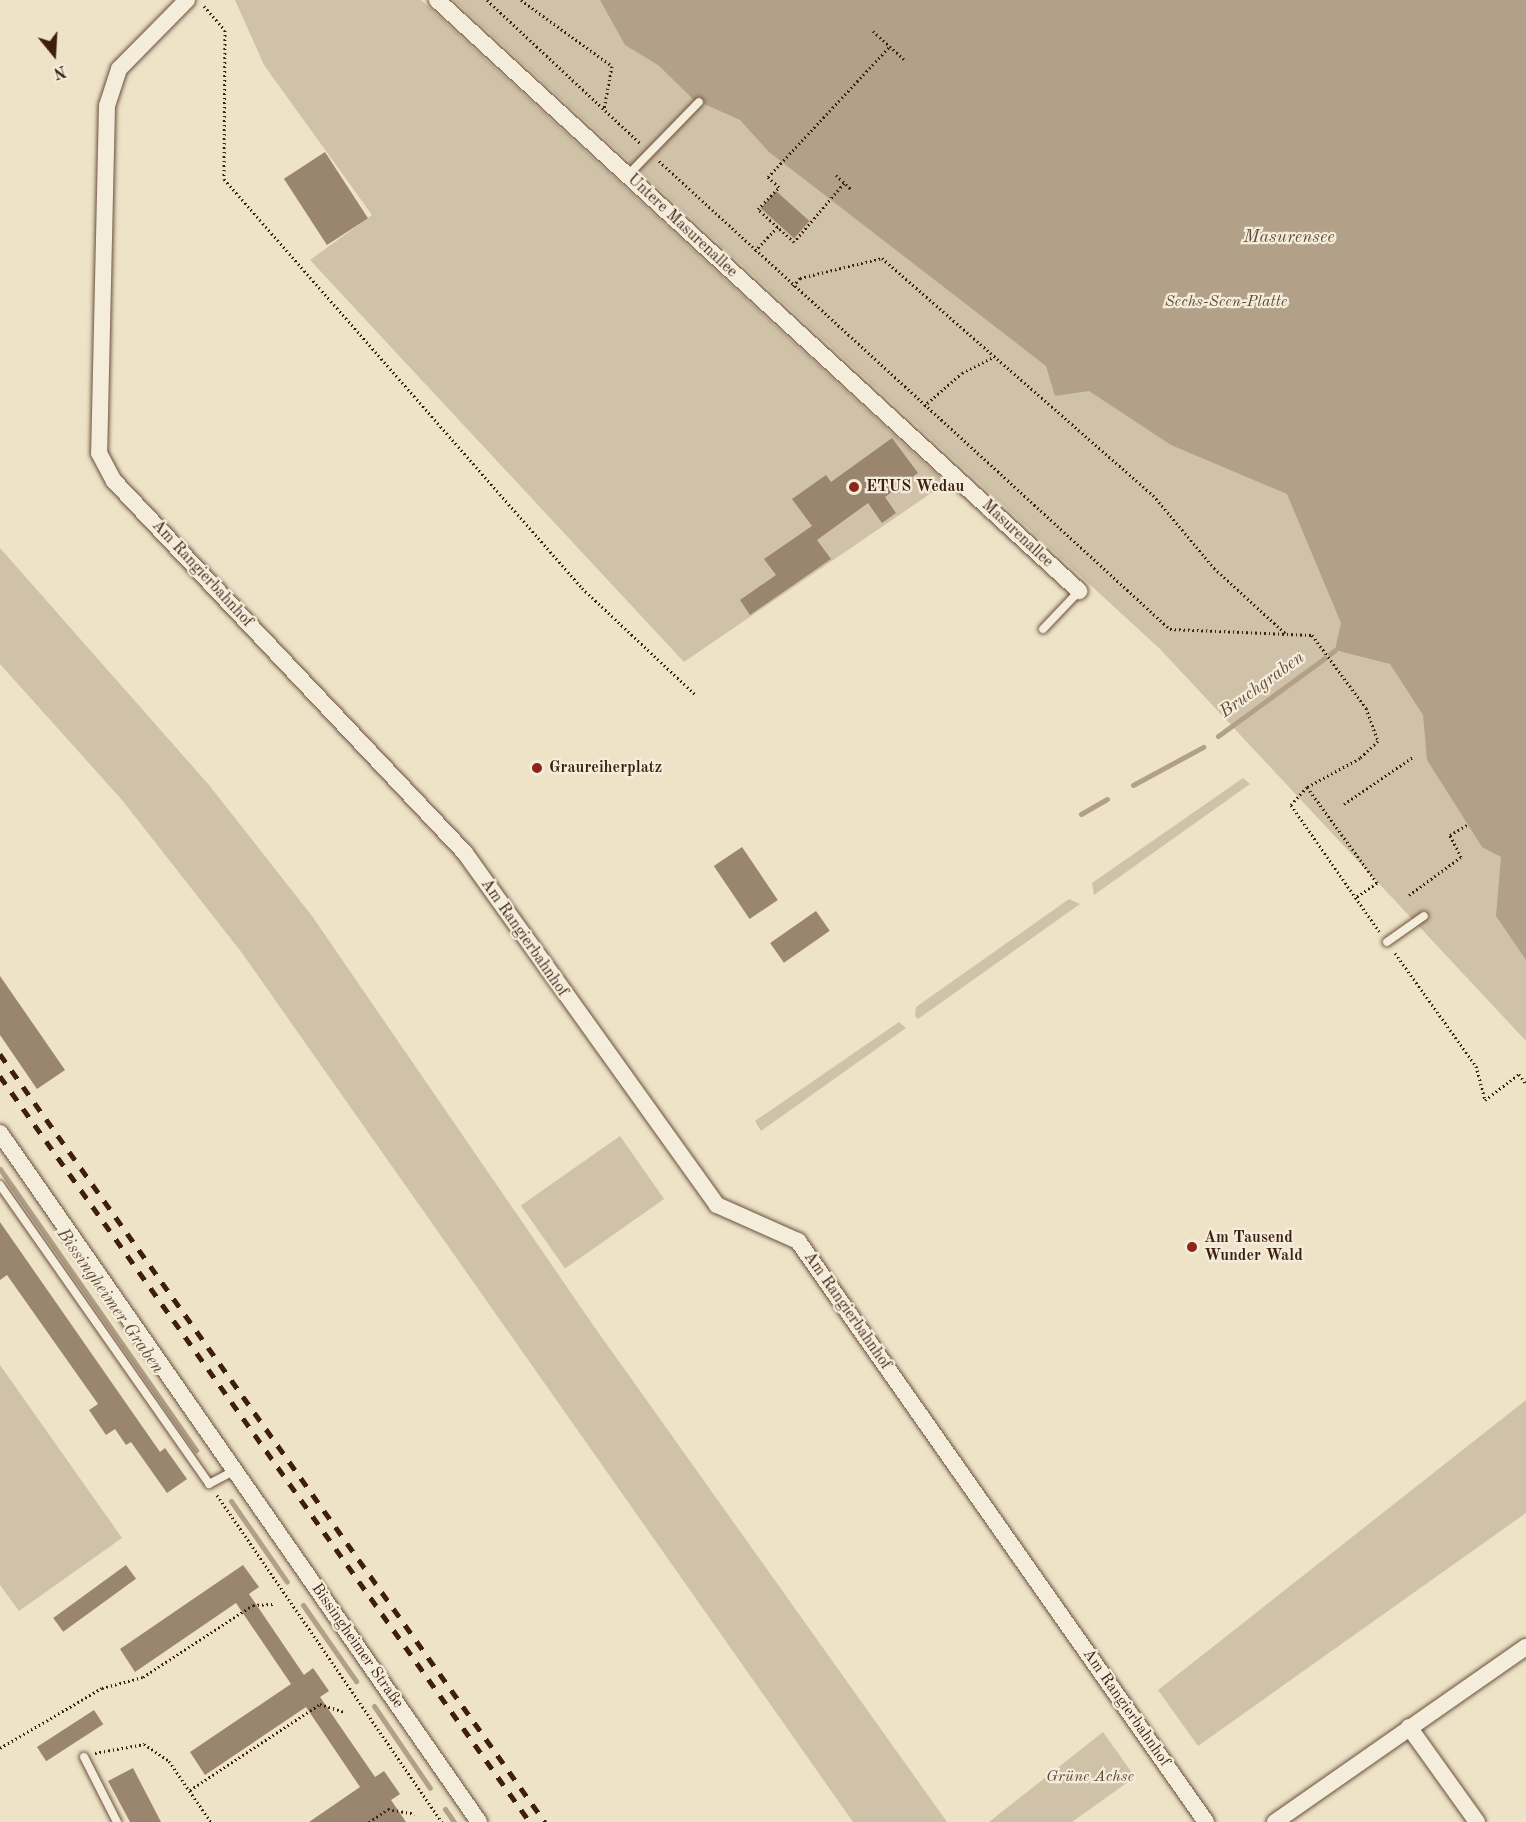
<!DOCTYPE html>
<meta charset="utf-8">
<style>
body{margin:0}
#map{position:relative;width:1526px;height:1822px;overflow:hidden;background:#eee3c7;font-family:"Old Standard TT",serif}
div>[style]{position:absolute}
[style*='--x']{left:calc(var(--x)*1px);top:calc(var(--y)*1px);width:calc(var(--w)*1px);rotate:calc(var(--a)*1deg)}
.green>*{inset:0;background:#d0c2a8;transform-origin:0 0}
.water>*{inset:0;background:#b2a088}
.stream>*{height:5px;margin:-2.5px;padding:0 2.5px;transform-origin:2.5px;border-radius:2.5px;background:#b2a088}
.building>*{inset:0;background:#9a856f;transform-origin:0 0}
.path>*{height:3px;margin-top:-1.5px;transform-origin:0;background:repeating-linear-gradient(90deg,#3e1f0f 0 1.5px,transparent 0 4.5px)}
.roads{filter:drop-shadow(0 0 2px #6a503d) drop-shadow(0 0 2px #6a503d)}
.service>*{height:8px;margin:-4px;padding:0 4px;transform-origin:4px;border-radius:4px;background:#f4eddb}
.minor>*{height:16px;margin:-8px;padding:0 8px;transform-origin:8px;border-radius:8px;background:#f4eddb}
.rail>*{height:4.5px;margin-top:-2.25px;transform-origin:0;background:repeating-linear-gradient(90deg,#3e1f0f 0 10px,transparent 0 20px)}
.dots>*{width:16px;height:16px;translate:-50% -50%;box-sizing:border-box;border:3px solid #f4eddb;border-radius:50%}
span{translate:-50% -50%;white-space:nowrap;text-align:center;line-height:1.15;-webkit-text-stroke:4.5px #f4eddb;paint-order:stroke}
.street-label{font-size:16px;color:#3e1f0f}
.park-label{font-size:16px;color:#624835;font-style:italic}
.poi-label{font-size:16px;color:#3e1f0f;font-weight:700}
.left{translate:0 -50%;text-align:left}
.water-label{font-size:18px;color:#674c39;font-style:italic}
.north{position:absolute;left:24px;top:24px;width:60px;height:60px;-webkit-text-stroke:4px #f4eddb;paint-order:stroke;rotate:162deg;font-size:16px;font-weight:700;line-height:24px;text-align:center;color:#3e1f0f}
.north::after{content:'';display:block;margin:auto;width:21px;height:27px;background:#3e1f0f;clip-path:polygon(50% 0,100% 100%,50% 72%,0 100%)}
</style>
<div id="map">
<div class="green">
<div style="clip-path:polygon(235px 0,421px 0,946px 483px,684px 662px,310px 260px,372px 215px,264px 65px)"></div>
<div style="clip-path:polygon(454px 0,1526px 0,1526px 1041px,1160px 649px)"></div>
<div style="clip-path:polygon(0 548px,209px 785px,312px 916px,593px 1325px,947px 1822px,853px 1822px,242px 953px,122px 800px,0 664px)"></div>
<div style="clip-path:polygon(1243px 778px,1250px 784px,1094px 895px,1092px 883px)"></div>
<div style="clip-path:polygon(1069px 899px,1080px 904px,918px 1019px,915px 1016px,916px 1007px)"></div>
<div style="clip-path:polygon(899px 1022px,906px 1028px,761px 1131px,755px 1121px)"></div>
<div style="left:620px;top:1136px;width:77px;height:121px;rotate:55deg"></div>
<div style="clip-path:polygon(0 1365px,122px 1538px,19px 1611px,0 1585px)"></div>
<div style="clip-path:polygon(1526px 1400px,1526px 1513px,1198px 1746px,1158px 1690px)"></div>
<div style="clip-path:polygon(1103px 1732px,1135px 1777px,1072px 1822px,989px 1822px)"></div>
</div>
<div class="water">
<div style="clip-path:polygon(600px 0,1526px 0,1526px 960px,1496px 916px,1501px 857px,1482px 847px,1427px 760px,1423px 715px,1390px 664px,1335px 650px,1341px 623px,1287px 494px,1171px 445px,1089px 391px,1055px 396px,1046px 366px,769px 152px,740px 120px,693px 99px,658px 65px,625px 45px)"></div>
</div>
<div class="stream">
<div style="--x:1330;--y:654;--w:6;--a:-39"></div>
<div style="--x:1218;--y:736;--w:132;--a:-36.1"></div>
<div style="--x:1133;--y:785;--w:80;--a:-28.5"></div>
<div style="--x:1081;--y:814;--w:30;--a:-30"></div>
<div style="--x:0;--y:1169;--w:343;--a:55.1"></div>
<div style="--x:231;--y:1501;--w:98;--a:55.3"></div>
<div style="--x:303;--y:1605;--w:93;--a:55.1"></div>
<div style="--x:374;--y:1706;--w:99;--a:55.7"></div>
<div style="--x:445;--y:1809;--w:16;--a:55"></div>
</div>
<div class="building">
<div style="left:325px;top:152px;width:79px;height:49px;rotate:57deg"></div>
<div style="left:776px;top:191px;width:45px;height:23px;rotate:42deg"></div>
<div style="clip-path:polygon(892px 438px,918px 473px,885px 497px,896px 513px,882px 523px,868px 503px,817px 540px,831px 559px,750px 615px,740px 600px,776px 575px,764px 559px,812px 526px,792px 499px,826px 475px,831px 482px)"></div>
<div style="left:742px;top:847px;width:64px;height:34px;rotate:56deg"></div>
<div style="left:816px;top:911px;width:24px;height:56px;rotate:55deg"></div>
<div style="clip-path:polygon(0 976px,65px 1070px,37px 1089px,0 1035px)"></div>
<div style="clip-path:polygon(0 1222px,160px 1452px,165px 1448px,187px 1479px,167px 1493px,131px 1442px,126px 1445px,115px 1429px,106px 1435px,89px 1410px,98px 1404px,7px 1275px,0 1280px)"></div>
<div style="left:126px;top:1565px;width:17px;height:90px;rotate:54deg"></div>
<div style="clip-path:polygon(243px 1565px,259px 1587px,249px 1594px,304px 1675px,313px 1668px,329px 1691px,320px 1697px,375px 1777px,384px 1771px,400px 1794px,391px 1800px,406px 1822px,309px 1822px,360px 1787px,306px 1707px,205px 1775px,190px 1752px,291px 1684px,236px 1603px,135px 1672px,120px 1649px)"></div>
<div style="left:94px;top:1710px;width:17px;height:68px;rotate:57deg"></div>
<div style="clip-path:polygon(133px 1768px,161px 1822px,130px 1822px,108px 1781px)"></div>
</div>
<div class="path">
<div style="--x:487;--y:0;--w:211;--a:43.1"></div>
<div style="--x:521;--y:0;--w:112;--a:36"></div>
<div style="--x:612;--y:66;--w:44;--a:100.5"></div>
<div style="--x:204;--y:6;--w:32;--a:49"></div>
<div style="--x:225;--y:30;--w:149;--a:90.4"></div>
<div style="--x:224;--y:179;--w:544;--a:48.8"></div>
<div style="--x:582;--y:588;--w:156;--a:43.2"></div>
<div style="--x:873;--y:31;--w:45;--a:42.3"></div>
<div style="--x:659;--y:161;--w:693;--a:42.49"></div>
<div style="--x:1170;--y:629;--w:142;--a:2.4"></div>
<div style="--x:1312;--y:635;--w:91;--a:53.5"></div>
<div style="--x:1366;--y:708;--w:35;--a:70"></div>
<div style="--x:1378;--y:741;--w:25;--a:137"></div>
<div style="--x:1360;--y:758;--w:60;--a:151.3"></div>
<div style="--x:1307;--y:787;--w:24;--a:132"></div>
<div style="--x:1291;--y:805;--w:154;--a:55.1"></div>
<div style="--x:836;--y:175;--w:22;--a:43"></div>
<div style="--x:844;--y:183;--w:77;--a:130.3"></div>
<div style="--x:794;--y:242;--w:49;--a:-137.5"></div>
<div style="--x:758;--y:209;--w:30;--a:-46"></div>
<div style="--x:779;--y:187;--w:15;--a:-138"></div>
<div style="--x:768;--y:177;--w:179;--a:-47"></div>
<div style="--x:755;--y:251;--w:35;--a:-47"></div>
<div style="--x:793;--y:286;--w:11;--a:-49"></div>
<div style="--x:800;--y:278;--w:84;--a:-13.7"></div>
<div style="--x:882;--y:258;--w:360;--a:41.2"></div>
<div style="--x:1153;--y:495;--w:95;--a:50.1"></div>
<div style="--x:1214;--y:568;--w:98;--a:42.5"></div>
<div style="--x:924;--y:406;--w:50;--a:-41"></div>
<div style="--x:962;--y:373;--w:34;--a:-27"></div>
<div style="--x:1307;--y:787;--w:119;--a:53.9"></div>
<div style="--x:1377;--y:883;--w:25;--a:146"></div>
<div style="--x:1344;--y:804;--w:83;--a:-34.3"></div>
<div style="--x:1409;--y:895;--w:64;--a:-36.2"></div>
<div style="--x:1461;--y:857;--w:25;--a:-117"></div>
<div style="--x:1450;--y:835;--w:21;--a:-31"></div>
<div style="--x:1395;--y:953;--w:139;--a:54.4"></div>
<div style="--x:1476;--y:1066;--w:35;--a:75"></div>
<div style="--x:1485;--y:1100;--w:43;--a:-37.4"></div>
<div style="--x:1519;--y:1074;--w:12;--a:55"></div>
<div style="--x:217;--y:1495;--w:397;--a:55.5"></div>
<div style="--x:0;--y:1748;--w:118;--a:-30.5"></div>
<div style="--x:102;--y:1688;--w:42;--a:-15"></div>
<div style="--x:143;--y:1677;--w:131;--a:-33.2"></div>
<div style="--x:253;--y:1605;--w:20;--a:-3"></div>
<div style="--x:95;--y:1753;--w:50;--a:-10.4"></div>
<div style="--x:144;--y:1744;--w:30;--a:34"></div>
<div style="--x:169;--y:1761;--w:74;--a:55.5"></div>
<div style="--x:190;--y:1790;--w:156;--a:-33.5"></div>
<div style="--x:320;--y:1704;--w:25;--a:18"></div>
<div style="--x:369;--y:1822;--w:23;--a:-34"></div>
<div style="--x:388;--y:1809;--w:27;--a:10"></div>
</div>
<div class="roads">
<div class="service">
<div style="--x:627;--y:176;--w:103;--a:-45.8"></div>
<div style="--x:1043;--y:629;--w:52;--a:-46.5"></div>
<div style="--x:1387;--y:942;--w:45;--a:-35.1"></div>
<div style="--x:0;--y:1185;--w:365;--a:55"></div>
<div style="--x:209;--y:1484;--w:30;--a:-28"></div>
<div style="--x:84;--y:1757;--w:73;--a:63.1"></div>
</div>
<div class="minor">
<div style="--x:187;--y:0;--w:97;--a:134.6"></div>
<div style="--x:119;--y:69;--w:39;--a:108"></div>
<div style="--x:107;--y:106;--w:347;--a:91.3"></div>
<div style="--x:99;--y:453;--w:32;--a:62"></div>
<div style="--x:114;--y:481;--w:511;--a:46.66"></div>
<div style="--x:465;--y:853;--w:433;--a:54.4"></div>
<div style="--x:717;--y:1205;--w:89;--a:24"></div>
<div style="--x:798;--y:1241;--w:710;--a:54.92"></div>
<div style="--x:437;--y:0;--w:873;--a:42.63"></div>
<div style="--x:0;--y:1133;--w:839;--a:55.19"></div>
<div style="--x:1409;--y:1727;--w:117;--a:54.4"></div>
<div style="--x:1275;--y:1822;--w:306;--a:-34.9"></div>
</div>
</div>
<div class="rail">
<div style="--x:0;--y:1054;--w:942;--a:54.64"></div>
<div style="--x:0;--y:1076;--w:915;--a:54.61"></div>
</div>
<div class="dots">
<div style="left:854px;top:487px;background:#8f2418"></div>
<div style="left:537px;top:768px;background:#8f2418"></div>
<div style="left:1192px;top:1247px;background:#8f2418"></div>
</div>
<div class="street-label">
<span style="left:682px;top:226px;rotate:43deg">Untere Masurenallee</span>
<span style="left:1017px;top:534px;rotate:43deg">Masurenallee</span>
<span style="left:202px;top:574px;rotate:47deg">Am Rangierbahnhof</span>
<span style="left:524px;top:938px;rotate:55deg">Am Rangierbahnhof</span>
<span style="left:847px;top:1311px;rotate:55deg">Am Rangierbahnhof</span>
<span style="left:357px;top:1646px;rotate:55deg">Bissingheimer Straße</span>
<span style="left:1126px;top:1708px;rotate:55deg">Am Rangierbahnhof</span>
</div>
<div class="park-label">
<span style="left:1226px;top:302px">Sechs-Seen-Platte</span>
<span style="left:1090px;top:1777px">Grüne Achse</span>
</div>
<div class="poi-label">
<span class="left" style="left:866px;top:487px">ETUS Wedau</span>
<span class="left" style="left:549px;top:768px">Graureiherplatz</span>
<span class="left" style="left:1204px;top:1247px">Am Tausend<br>Wunder Wald</span>
</div>
<div class="water-label">
<span style="left:1289px;top:237px">Masurensee</span>
<span style="left:1262px;top:685px;rotate:-36deg">Bruchgraben</span>
<span style="left:110px;top:1301px;rotate:55deg">Bissingheimer Graben</span>
</div>
<div class="north">N</div>
</div>
